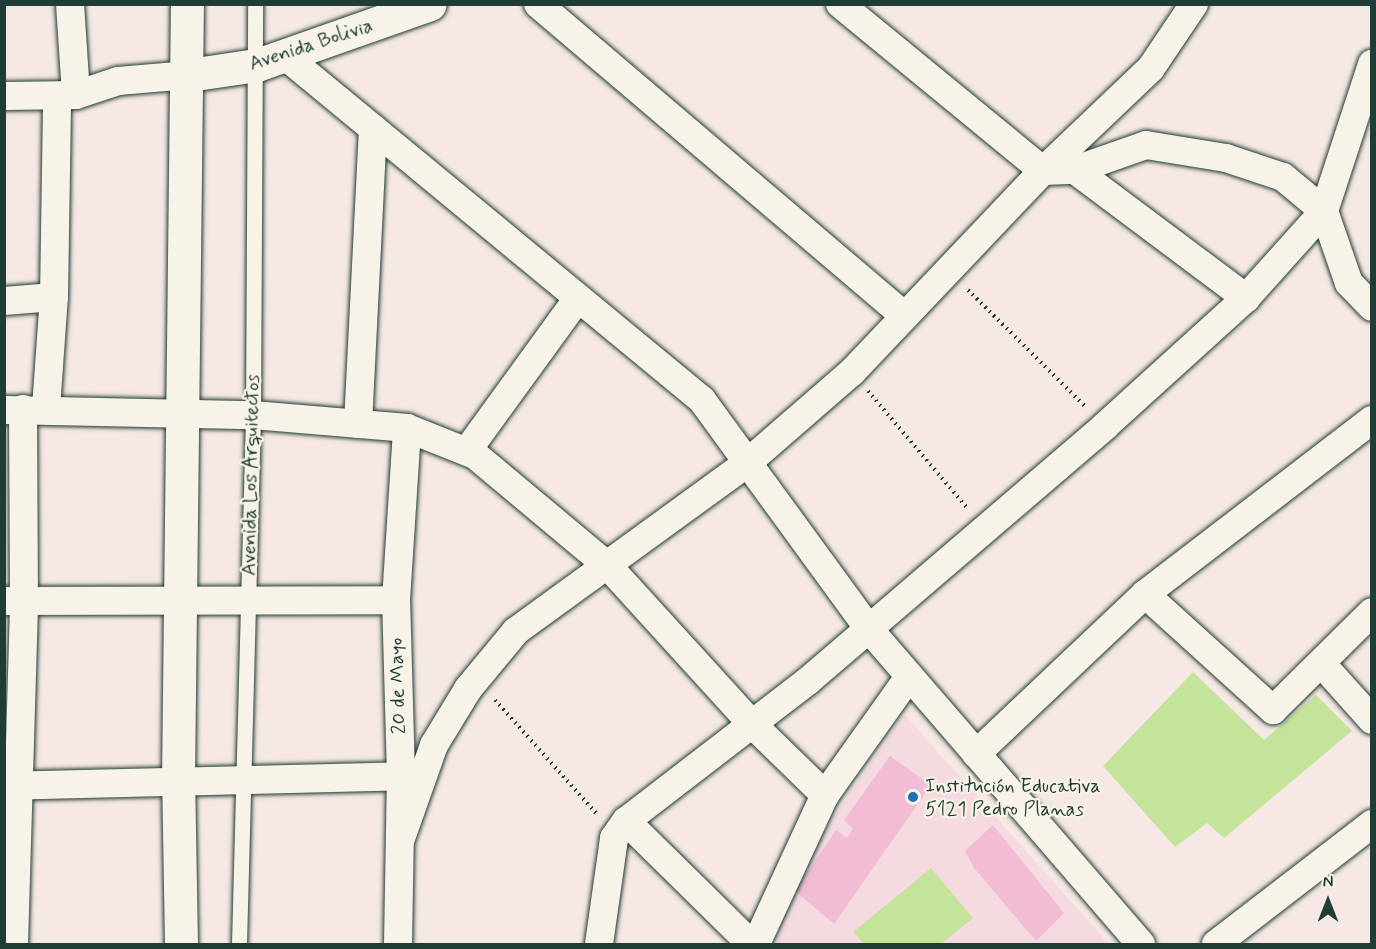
<!DOCTYPE html>
<meta charset="utf-8">
<style>
body{margin:0}
#map{position:relative;width:1376px;height:949px;overflow:hidden;background:#f6e8e4;font-family:Mynerve,sans-serif}
div>[style]{position:absolute}
[style*='--x']{left:calc(var(--x)*1px);top:calc(var(--y)*1px);width:calc(var(--w)*1px);rotate:calc(var(--a)*1deg)}
.built>*{inset:0;background:#f5dbe0}
.green>*{inset:0;background:#c4e49c}
.building>*{inset:0;background:#f2bcd5}
.path>*{height:4px;margin-top:-2px;transform-origin:0;background:repeating-linear-gradient(90deg,#1f3d34 0 1.5px,transparent 0 6px)}
.roads{filter:drop-shadow(0 0 2px #1f3d34) drop-shadow(0 0 2px #1f3d34)}
.service>*{height:15px;margin:-7.5px;padding:0 7.5px;transform-origin:7.5px;border-radius:7.5px;background:#f7f3e8}
.minor>*{height:28px;margin:-14px;padding:0 14px;transform-origin:14px;border-radius:14px;background:#f7f3e8}
.secondary>*{height:33px;margin:-16.5px;padding:0 16.5px;transform-origin:16.5px;border-radius:16.5px;background:#f7f3e8}
.primary>*{height:33px;margin:-16.5px;padding:0 16.5px;transform-origin:16.5px;border-radius:16.5px;background:#f7f3e8}
.dots>*{width:16px;height:16px;translate:-50% -50%;box-sizing:border-box;border:3px solid #f7f3e8;border-radius:50%}
span{translate:-50% -50%;white-space:nowrap;text-align:center;line-height:1.15;-webkit-text-stroke:4.5px #f7f3e8;paint-order:stroke}
.street-label{font-size:20px;color:#1f3d34}
.poi-label{font-size:20px;color:#1f3d34}
.left{translate:0 -50%;text-align:left}
.frame{position:absolute;inset:0;border:6px solid #1f3d34;pointer-events:none}
.north{position:absolute;left:1298px;top:871px;width:60px;height:60px;-webkit-text-stroke:4px #f7f3e8;paint-order:stroke;rotate:0deg;font-size:16px;font-weight:700;line-height:24px;text-align:center;color:#1f3d34}
.north::after{content:'';display:block;margin:auto;width:21px;height:27px;background:#1f3d34;clip-path:polygon(50% 0,100% 100%,50% 72%,0 100%)}
</style>
<div id="map">
<div class="built">
<div style="clip-path:polygon(904px 714px,1109px 944px,776px 944px,791px 880px)"></div>
</div>
<div class="green">
<div style="clip-path:polygon(1193px 672px,1264px 740px,1316px 695px,1352px 731px,1224px 838px,1207px 823px,1175px 847px,1103px 766px)"></div>
<div style="clip-path:polygon(931px 868px,973px 918px,941px 944px,864px 944px,853px 932px)"></div>
</div>
<div class="building">
<div style="clip-path:polygon(890px 756px,931px 785px,834px 924px,795px 891px,836px 830px,847px 838px,853px 829px,844px 820px)"></div>
<div style="clip-path:polygon(993px 825px,1064px 913px,1036px 941px,974px 868px,965px 851px)"></div>
</div>
<div class="path">
<div style="--x:968;--y:290;--w:166;--a:44.8"></div>
<div style="--x:868;--y:391;--w:155;--a:49.7"></div>
<div style="--x:495;--y:700;--w:154;--a:48.2"></div>
</div>
<div class="roads">
<div class="service">
<div style="--x:239;--y:944;--w:529;--a:-88.48"></div>
<div style="--x:253;--y:415;--w:411;--a:-89.7"></div>
</div>
<div class="minor">
<div style="--x:70;--y:4;--w:91;--a:86.2"></div>
<div style="--x:538;--y:4;--w:481;--a:40.4"></div>
<div style="--x:840;--y:4;--w:263;--a:39.4"></div>
<div style="--x:1043;--y:171;--w:32;--a:-2"></div>
<div style="--x:1075;--y:170;--w:75;--a:-19.4"></div>
<div style="--x:1146;--y:145;--w:81;--a:9.2"></div>
<div style="--x:1226;--y:158;--w:60;--a:18.4"></div>
<div style="--x:1283;--y:177;--w:53;--a:39.7"></div>
<div style="--x:1324;--y:211;--w:76;--a:70.9"></div>
<div style="--x:1349;--y:283;--w:33;--a:46"></div>
<div style="--x:284;--y:55;--w:542;--a:39.53"></div>
<div style="--x:702;--y:400;--w:282;--a:53.9"></div>
<div style="--x:868;--y:628;--w:418;--a:49.2"></div>
<div style="--x:4;--y:96;--w:72;--a:-0.8"></div>
<div style="--x:76;--y:95;--w:44;--a:-18.4"></div>
<div style="--x:118;--y:81;--w:71;--a:-4.8"></div>
<div style="--x:1075;--y:170;--w:214;--a:36.8"></div>
<div style="--x:4;--y:301;--w:50;--a:-4.6"></div>
<div style="--x:46;--y:408;--w:111;--a:-85.9"></div>
<div style="--x:54;--y:297;--w:200;--a:-89.1"></div>
<div style="--x:4;--y:410;--w:249;--a:1.2"></div>
<div style="--x:253;--y:415;--w:155;--a:4.8"></div>
<div style="--x:407;--y:428;--w:73;--a:21.7"></div>
<div style="--x:475;--y:455;--w:175;--a:39.9"></div>
<div style="--x:609;--y:567;--w:212;--a:47.7"></div>
<div style="--x:752;--y:724;--w:102;--a:44.2"></div>
<div style="--x:358;--y:424;--w:296;--a:-87.1"></div>
<div style="--x:467;--y:451;--w:189;--a:-54"></div>
<div style="--x:1145;--y:594;--w:173;--a:42.2"></div>
<div style="--x:1273;--y:710;--w:139;--a:-44.7"></div>
<div style="--x:5;--y:601;--w:391;--a:-0.1"></div>
<div style="--x:1322;--y:664;--w:75;--a:48.2"></div>
<div style="--x:976;--y:754;--w:233;--a:-43.4"></div>
<div style="--x:1145;--y:594;--w:286;--a:-37.5"></div>
<div style="--x:4;--y:786;--w:397;--a:-1.4"></div>
<div style="--x:626;--y:821;--w:175;--a:44.5"></div>
<div style="--x:400;--y:841;--w:102;--a:-70.5"></div>
<div style="--x:434;--y:745;--w:66;--a:-58.7"></div>
<div style="--x:468;--y:689;--w:75;--a:-50.4"></div>
<div style="--x:516;--y:631;--w:284;--a:-36"></div>
<div style="--x:746;--y:464;--w:140;--a:-41"></div>
<div style="--x:852;--y:372;--w:277;--a:-46.5"></div>
<div style="--x:1043;--y:171;--w:149;--a:-43.6"></div>
<div style="--x:1151;--y:68;--w:77;--a:-56.1"></div>
<div style="--x:14;--y:944;--w:343;--a:-88.3"></div>
<div style="--x:24;--y:601;--w:192;--a:-90.3"></div>
<div style="--x:398;--y:944;--w:168;--a:-89"></div>
<div style="--x:401;--y:776;--w:176;--a:-91.6"></div>
<div style="--x:396;--y:600;--w:172;--a:-86.3"></div>
<div style="--x:599;--y:944;--w:107;--a:-81.9"></div>
<div style="--x:614;--y:838;--w:21;--a:-55"></div>
<div style="--x:626;--y:821;--w:231;--a:-37.6"></div>
<div style="--x:809;--y:680;--w:390;--a:-40.6"></div>
<div style="--x:1105;--y:426;--w:190;--a:-42.2"></div>
<div style="--x:1246;--y:298;--w:117;--a:-48.1"></div>
<div style="--x:1324;--y:211;--w:155;--a:-71.9"></div>
<div style="--x:756;--y:944;--w:164;--a:-65.2"></div>
<div style="--x:825;--y:795;--w:145;--a:-54.6"></div>
<div style="--x:1216;--y:944;--w:197;--a:-37.6"></div>
</div>
<div class="secondary">
<div style="--x:189;--y:75;--w:69;--a:-8.4"></div>
<div style="--x:257;--y:65;--w:183;--a:-19.4"></div>
</div>
<div class="primary">
<div style="--x:181;--y:944;--w:164;--a:-91"></div>
<div style="--x:178;--y:780;--w:776;--a:-89.34"></div>
</div>
</div>
<div class="dots">
<div style="left:913px;top:797px;background:#1f6fb2"></div>
</div>
<div class="street-label">
<span style="left:311px;top:45px;rotate:-18deg">Avenida Bolivia</span>
<span style="left:251px;top:475px;rotate:-89deg">Avenida Los Arquitectos</span>
<span style="left:398px;top:686px;rotate:-92deg">20 de Mayo</span>
</div>
<div class="poi-label">
<span class="left" style="left:925px;top:798px">Institución Educativa<br>5121 Pedro Planas</span>
</div>
<div class="frame"></div>
<div class="north">N</div>
</div>
